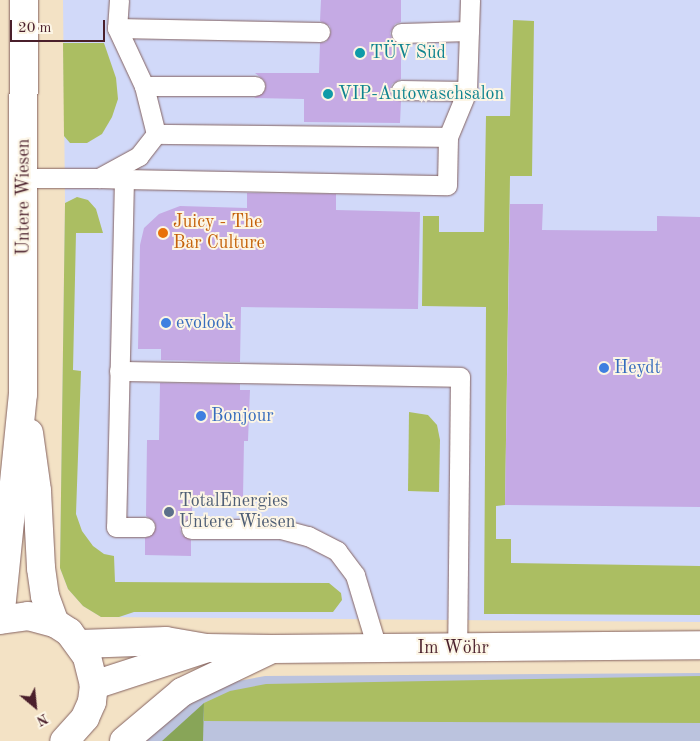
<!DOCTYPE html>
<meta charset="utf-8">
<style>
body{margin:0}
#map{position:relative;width:700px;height:741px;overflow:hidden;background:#f3e2c5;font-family:"Old Standard TT",serif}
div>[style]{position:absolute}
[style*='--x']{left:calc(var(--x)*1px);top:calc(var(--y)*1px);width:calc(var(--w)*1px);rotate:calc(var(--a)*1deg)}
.built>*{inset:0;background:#d1d9f9}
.industrial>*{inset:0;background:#bbc3de}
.green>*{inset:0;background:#abbe62}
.forest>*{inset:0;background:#88a558}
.building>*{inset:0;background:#c5aae4}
.roads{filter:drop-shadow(0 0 1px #856361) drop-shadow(0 0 1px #856361)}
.service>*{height:19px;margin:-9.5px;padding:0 9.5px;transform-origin:9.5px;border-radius:9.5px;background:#fff}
.minor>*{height:28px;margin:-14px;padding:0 14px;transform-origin:14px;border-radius:14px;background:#fff}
.tertiary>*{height:28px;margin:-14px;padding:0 14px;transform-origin:14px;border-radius:14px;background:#fff}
.dots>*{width:14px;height:14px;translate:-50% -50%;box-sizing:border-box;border:2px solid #fcf5e5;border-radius:50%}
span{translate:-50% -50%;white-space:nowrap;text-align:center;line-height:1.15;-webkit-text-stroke:4px #fcf5e5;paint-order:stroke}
.culture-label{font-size:18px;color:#0d838f}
.left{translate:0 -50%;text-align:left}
.street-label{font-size:18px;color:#4a1f2b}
.food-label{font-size:18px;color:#c56008}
.shop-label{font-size:18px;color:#366cbe}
.service-label{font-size:18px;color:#4e5e75}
.north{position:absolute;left:10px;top:681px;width:50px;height:50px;-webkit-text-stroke:4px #fcf5e5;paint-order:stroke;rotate:152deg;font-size:14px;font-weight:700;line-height:20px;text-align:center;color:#4a1f2b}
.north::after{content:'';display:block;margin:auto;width:18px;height:22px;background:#4a1f2b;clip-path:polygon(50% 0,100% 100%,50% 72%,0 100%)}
.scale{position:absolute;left:10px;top:20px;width:95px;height:22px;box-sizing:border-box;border:2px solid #4a1f2b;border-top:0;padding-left:6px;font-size:15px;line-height:18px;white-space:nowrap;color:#4a1f2b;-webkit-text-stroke:4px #fcf5e5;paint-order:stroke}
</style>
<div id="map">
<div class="built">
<div style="clip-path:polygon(63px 0,700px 0,700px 622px,101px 617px,83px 606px,68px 589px,60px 568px,65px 203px)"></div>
</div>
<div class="industrial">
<div style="clip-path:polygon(700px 673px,700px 741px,138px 741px,211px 686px,265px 676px)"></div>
</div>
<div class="green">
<div style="clip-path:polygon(513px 20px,534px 21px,532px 176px,510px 176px,505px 505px,496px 506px,496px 539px,511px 539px,511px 563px,700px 566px,700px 615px,484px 614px,486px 307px,422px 306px,423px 216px,439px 216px,439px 232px,484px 232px,486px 116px,510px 116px)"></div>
<div style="clip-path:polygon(63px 43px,104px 43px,116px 78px,118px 99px,112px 117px,102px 134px,87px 143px,70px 143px,64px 136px)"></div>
<div style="clip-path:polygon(77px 197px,88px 200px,96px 209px,103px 233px,76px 233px,73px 370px,81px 371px,76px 514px,82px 531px,93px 546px,104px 554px,114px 556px,115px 582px,329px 583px,341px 593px,342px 600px,333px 612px,134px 612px,119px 617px,101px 617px,83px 606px,68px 589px,60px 568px,65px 203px)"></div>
<div style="clip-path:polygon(409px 412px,428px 415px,437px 425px,440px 440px,439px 492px,408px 491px)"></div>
<div style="clip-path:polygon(700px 676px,700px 723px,204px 721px,204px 703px,230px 691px,266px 684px)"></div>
</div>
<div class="forest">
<div style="clip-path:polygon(204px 703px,203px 741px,162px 741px)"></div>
</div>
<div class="building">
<div style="clip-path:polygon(321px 0,401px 0,401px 22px,395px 24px,390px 33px,392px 39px,401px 44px,401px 79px,392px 84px,390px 90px,395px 99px,401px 101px,400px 123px,304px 122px,304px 99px,254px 98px,264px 92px,266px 86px,264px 80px,255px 73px,319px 73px,320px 43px,326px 42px,331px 33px,330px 26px,320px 21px)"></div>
<div style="clip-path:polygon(247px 193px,336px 194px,336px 210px,420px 212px,418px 309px,241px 307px,240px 362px,161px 360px,161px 349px,138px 349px,140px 245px,144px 228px,159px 214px,180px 206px,247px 208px)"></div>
<div style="clip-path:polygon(510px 204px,543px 204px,542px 230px,657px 231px,657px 216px,700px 217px,700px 507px,505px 505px)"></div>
<div style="clip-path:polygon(160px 383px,240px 384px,240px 390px,250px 390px,248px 441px,244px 441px,243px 497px,192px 496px,192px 518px,185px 520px,180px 529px,182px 535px,191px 540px,191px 556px,145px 555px,145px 538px,151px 536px,156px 527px,154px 521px,146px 516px,147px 440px,159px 440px)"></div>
</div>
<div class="roads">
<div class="service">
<div style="--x:119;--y:0;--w:28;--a:94"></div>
<div style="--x:117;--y:28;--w:64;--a:65"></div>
<div style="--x:144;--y:86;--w:49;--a:76"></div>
<div style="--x:156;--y:134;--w:28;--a:128"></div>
<div style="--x:139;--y:156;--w:46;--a:151.2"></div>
<div style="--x:99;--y:178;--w:25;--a:2"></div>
<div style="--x:124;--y:179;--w:348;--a:91.3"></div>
<div style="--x:116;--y:527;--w:29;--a:0"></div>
<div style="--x:117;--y:28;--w:203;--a:1.1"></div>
<div style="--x:401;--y:33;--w:68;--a:-1.7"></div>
<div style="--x:144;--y:86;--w:111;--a:0"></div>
<div style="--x:401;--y:90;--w:66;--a:0.9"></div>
<div style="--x:448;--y:137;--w:50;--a:-67.6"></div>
<div style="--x:467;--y:91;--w:91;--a:-88.1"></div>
<div style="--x:24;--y:178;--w:75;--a:0"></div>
<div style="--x:124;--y:179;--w:323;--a:1.1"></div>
<div style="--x:447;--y:185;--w:48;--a:-88.8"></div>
<div style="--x:448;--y:137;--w:292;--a:-179.4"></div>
<div style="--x:119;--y:371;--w:341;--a:1"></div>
<div style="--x:460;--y:377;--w:271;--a:90.6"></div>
<div style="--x:191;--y:529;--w:90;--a:0"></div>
<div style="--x:281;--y:529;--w:28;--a:15"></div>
<div style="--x:308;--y:536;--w:33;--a:27"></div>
<div style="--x:337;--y:551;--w:30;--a:53"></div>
<div style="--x:355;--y:575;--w:76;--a:73.2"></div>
</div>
<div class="minor">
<div style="--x:80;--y:644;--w:86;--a:-2"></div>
<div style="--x:166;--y:641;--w:41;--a:9.9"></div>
<div style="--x:206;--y:648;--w:66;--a:0.9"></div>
<div style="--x:272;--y:649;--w:428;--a:-0.5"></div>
<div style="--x:94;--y:685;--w:117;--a:-18"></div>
</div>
<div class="tertiary">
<div style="--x:29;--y:433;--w:59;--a:82.1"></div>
<div style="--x:37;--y:491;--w:77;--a:87"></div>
<div style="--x:41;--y:568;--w:28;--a:82"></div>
<div style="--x:45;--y:596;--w:29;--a:70"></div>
<div style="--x:0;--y:620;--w:227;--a:-84.2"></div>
<div style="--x:23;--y:394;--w:394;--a:-89.9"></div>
<div style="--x:0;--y:620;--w:28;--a:-8"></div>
<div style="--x:28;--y:616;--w:28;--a:15"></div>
<div style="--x:55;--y:623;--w:17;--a:33"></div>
<div style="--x:69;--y:632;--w:31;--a:54"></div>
<div style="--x:87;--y:657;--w:29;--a:76"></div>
<div style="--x:94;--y:685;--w:17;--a:97"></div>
<div style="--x:92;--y:702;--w:17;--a:114"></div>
<div style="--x:85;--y:718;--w:31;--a:132"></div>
<div style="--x:124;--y:741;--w:76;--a:-40.2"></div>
<div style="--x:182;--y:692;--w:100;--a:-25.5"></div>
</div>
</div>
<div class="dots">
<div style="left:360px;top:53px;background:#0f9aa8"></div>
<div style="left:328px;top:94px;background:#0f9aa8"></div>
<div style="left:163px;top:233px;background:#e8710a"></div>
<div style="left:166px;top:323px;background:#3f7fe0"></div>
<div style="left:604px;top:368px;background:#3f7fe0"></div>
<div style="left:201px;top:416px;background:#3f7fe0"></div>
<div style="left:169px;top:512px;background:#5c6f8a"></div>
</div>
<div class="culture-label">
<span class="left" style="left:370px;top:53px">TÜV Süd</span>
<span class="left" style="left:338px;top:94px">VIP-Autowaschsalon</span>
</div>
<div class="street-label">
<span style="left:24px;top:197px;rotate:-90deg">Untere Wiesen</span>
<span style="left:453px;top:648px">Im Wöhr</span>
</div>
<div class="food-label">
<span class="left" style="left:173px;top:233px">Juicy - The<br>Bar Culture</span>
</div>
<div class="shop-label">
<span class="left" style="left:176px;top:323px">evolook</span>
<span class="left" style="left:614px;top:368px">Heydt</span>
<span class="left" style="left:211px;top:416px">Bonjour</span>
</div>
<div class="service-label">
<span class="left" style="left:179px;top:512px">TotalEnergies<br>Untere Wiesen</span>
</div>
<div class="north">N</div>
<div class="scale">20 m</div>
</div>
